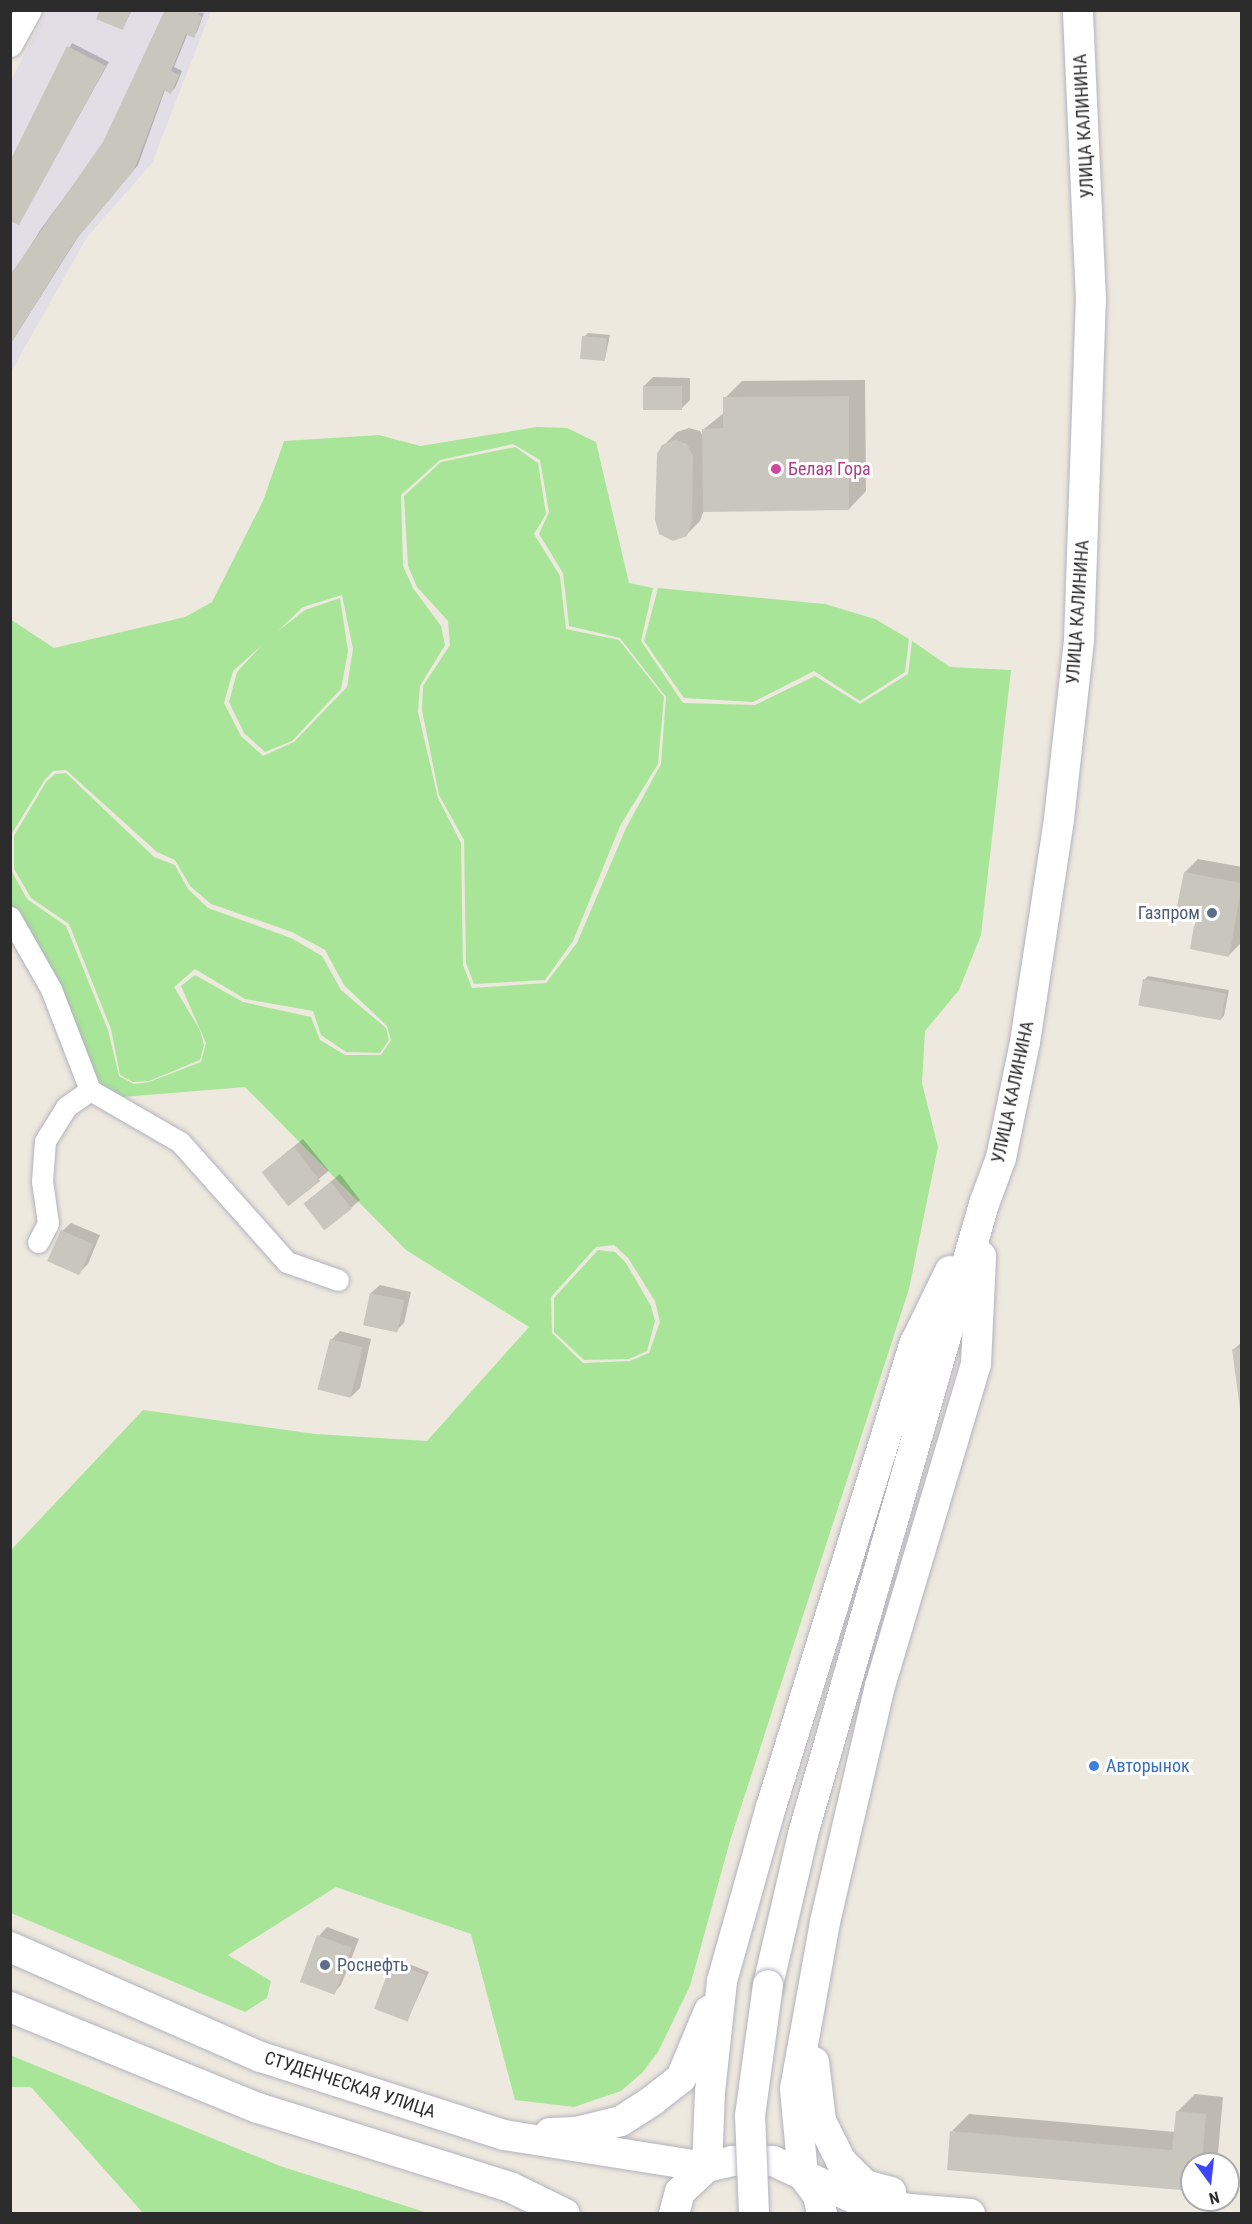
<!DOCTYPE html>
<meta charset="utf-8">
<style>
body{margin:0}
#map{position:relative;width:1252px;height:2224px;overflow:hidden;background:#eee9de;font-family:"Roboto Condensed",sans-serif}
div>[style]{position:absolute}
[style*='--x']{left:calc(var(--x)*1px);top:calc(var(--y)*1px);width:calc(var(--w)*1px);rotate:calc(var(--a)*1deg)}
.industrial>*{inset:0;background:#e1dee6}
.green>*{inset:0;background:#a9e599}
.shadow>*{inset:0;background:#0003;transform-origin:0 0}
.building>*{inset:0;background:#c9c6bd;transform-origin:0 0}
.roads{filter:drop-shadow(0 0 2px #b2b2bf) drop-shadow(0 0 2px #b2b2bf)}
.minor>*{height:21px;margin:-10.5px;padding:0 10.5px;transform-origin:10.5px;border-radius:10.5px;background:#fff}
.tertiary>*{height:26px;margin:-13px;padding:0 13px;transform-origin:13px;border-radius:13px;background:#fff}
.secondary>*{height:30px;margin:-15px;padding:0 15px;transform-origin:15px;border-radius:15px;background:#fff}
.bridges{filter:drop-shadow(0 0 2px #b2b2bf) drop-shadow(0 0 2px #b2b2bf)}
.secondary-bridge>*{height:30px;margin:-15px;padding:0 15px;transform-origin:15px;border-radius:15px;background:#fff}
.dots>*{width:16px;height:16px;translate:-50% -50%;box-sizing:border-box;border:3px solid #fff;border-radius:50%}
span{translate:-50% -50%;white-space:nowrap;text-align:center;line-height:1.15;-webkit-text-stroke:6px #fff;paint-order:stroke}
.street-label{font-size:18px;color:#2c2c2c}
.hotel-label{font-size:18px;color:#b23c85}
.left{translate:0 -50%;text-align:left}
.service-label{font-size:18px;color:#4e5e75}
.right{translate:-100% -50%;text-align:right}
.shop-label{font-size:18px;color:#366cbe}
.frame{position:absolute;inset:0;border:12px solid #2c2c2c;pointer-events:none}
.north{position:absolute;left:1180px;top:2152px;width:60px;height:60px;box-sizing:border-box;background:#fff;border:2px solid #ababab;border-radius:50%;rotate:165deg;font-size:16px;font-weight:700;line-height:24px;text-align:center;color:#2c2c2c}
.north::after{content:'';display:block;margin:auto;width:21px;height:27px;background:#3b46fd;clip-path:polygon(50% 0,100% 100%,50% 72%,0 100%)}
</style>
<div id="map">
<div class="industrial">
<div style="clip-path:polygon(47px 11px,211px 11px,152px 163px,87px 237px,11px 372px,11px 80px)"></div>
</div>
<div class="green">
<div style="clip-path:polygon(evenodd,537px 427px,567px 428px,596px 442px,629px 583px,653px 588px,641px 641px,683px 703px,755px 705px,815px 676px,860px 704px,908px 674px,912px 641px,950px 667px,1011px 670px,981px 935px,959px 990px,925px 1031px,922px 1083px,938px 1147px,909px 1289px,730px 1841px,690px 1986px,658px 2052px,642px 2073px,621px 2091px,574px 2107px,515px 2100px,471px 1934px,336px 1887px,228px 1955px,271px 1981px,267px 1998px,245px 2012px,11px 1913px,11px 1550px,143px 1410px,315px 1434px,427px 1441px,529px 1327px,406px 1250px,245px 1087px,123px 1097px,92px 1083px,11px 909px,10px 619px,54px 648px,185px 617px,212px 602px,263px 501px,284px 441px,379px 435px,420px 446px,537px 427px,513px 444px,540px 460px,549px 512px,539px 534px,563px 573px,569px 626px,620px 638px,666px 697px,661px 764px,626px 828px,577px 943px,546px 983px,472px 988px,463px 965px,461px 843px,438px 798px,418px 712px,420px 686px,445px 645px,441px 626px,413px 588px,403px 566px,401px 495px,440px 460px,513px 444px,537px 427px,342px 595px,353px 649px,347px 687px,294px 742px,263px 756px,241px 736px,224px 703px,233px 671px,261px 646px,237px 672px,229px 702px,244px 733px,265px 752px,292px 741px,341px 689px,348px 651px,340px 598px,305px 610px,278px 631px,303px 607px,342px 595px,537px 427px,66px 770px,157px 852px,175px 860px,190px 886px,211px 904px,292px 932px,325px 950px,344px 985px,387px 1026px,391px 1040px,381px 1055px,345px 1055px,320px 1040px,311px 1017px,243px 1002px,195px 975px,181px 986px,206px 1043px,201px 1062px,149px 1082px,134px 1084px,119px 1076px,108px 1030px,66px 926px,27px 899px,11px 870px,11px 835px,44px 781px,53px 771px,66px 770px,537px 427px,614px 1245px,628px 1258px,655px 1301px,660px 1322px,649px 1353px,630px 1361px,583px 1363px,552px 1333px,551px 1297px,596px 1247px,614px 1245px)"></div>
<div style="clip-path:polygon(515px 447px,538px 463px,546px 514px,534px 534px,560px 576px,566px 629px,619px 640px,664px 697px,658px 764px,620px 826px,573px 941px,545px 980px,474px 984px,466px 963px,464px 840px,439px 795px,422px 710px,423px 686px,450px 645px,448px 621px,417px 587px,408px 566px,404px 496px,441px 462px)"></div>
<div style="clip-path:polygon(658px 588px,825px 604px,875px 619px,909px 639px,905px 672px,860px 701px,814px 671px,753px 702px,684px 698px,644px 641px)"></div>
<div style="clip-path:polygon(66px 773px,154px 857px,175px 865px,188px 889px,208px 908px,291px 938px,322px 956px,341px 990px,386px 1028px,389px 1040px,380px 1053px,346px 1052px,321px 1035px,313px 1011px,245px 999px,195px 969px,174px 987px,200px 1030px,204px 1045px,200px 1060px,149px 1081px,133px 1082px,120px 1075px,111px 1029px,69px 924px,31px 898px,14px 869px,14px 836px,46px 782px,55px 774px)"></div>
<div style="clip-path:polygon(598px 1250px,615px 1252px,626px 1263px,651px 1306px,655px 1321px,647px 1351px,629px 1359px,584px 1360px,554px 1332px,554px 1298px)"></div>
<div style="clip-path:polygon(10px 2055px,280px 2166px,428px 2213px,143px 2213px,31px 2087px,11px 2087px)"></div>
</div>
<div class="shadow">
<div style="clip-path:polygon(101px 10px,132px 10px,122px 29px)"></div>
<div style="clip-path:polygon(165px 10px,204px 13px,197px 32px,193px 36px,188px 33px,174px 67px,182px 71px,175px 88px,171px 92px,165px 90px,138px 165px,78px 237px,10px 345px,10px 278px,41px 229px,104px 143px)"></div>
<div style="clip-path:polygon(72px 43px,109px 62px,19px 223px,10px 164px)"></div>
<div style="clip-path:polygon(588px 333px,610px 335px,605px 359px,584px 337px)"></div>
<div style="clip-path:polygon(653px 377px,690px 378px,690px 400px,681px 409px,644px 386px)"></div>
<div style="clip-path:polygon(865px 380px,866px 491px,849px 509px,704px 510px,700px 521px,686px 535px,663px 446px,677px 432px,689px 428px,700px 431px,704px 439px,704px 429px,725px 412px,725px 398px,742px 381px)"></div>
<div style="clip-path:polygon(1198px 859px,1242px 867px,1242px 942px,1229px 955px,1198px 913px,1185px 872px)"></div>
<div style="clip-path:polygon(1148px 976px,1229px 990px,1224px 1016px,1220px 1020px,1144px 980px)"></div>
<div style="left:303px;top:1139px;width:41px;height:51px;rotate:51deg"></div>
<div style="clip-path:polygon(340px 1174px,360px 1200px,351px 1208px,305px 1203px)"></div>
<div style="clip-path:polygon(71px 1223px,100px 1235px,88px 1264px,79px 1273px,62px 1231px)"></div>
<div style="clip-path:polygon(380px 1285px,411px 1292px,404px 1323px,396px 1331px,371px 1293px)"></div>
<div style="clip-path:polygon(340px 1331px,371px 1339px,360px 1388px,351px 1397px,331px 1340px)"></div>
<div style="clip-path:polygon(1242px 1342px,1242px 1408px,1233px 1350px)"></div>
<div style="clip-path:polygon(327px 1927px,359px 1939px,341px 1985px,333px 1994px,301px 1981px,319px 1936px)"></div>
<div style="clip-path:polygon(397px 1959px,429px 1972px,407px 2021px,393px 1963px)"></div>
<div style="clip-path:polygon(1195px 2094px,1223px 2097px,1217px 2164px,1192px 2164px,1192px 2190px,952px 2131px,969px 2114px,1175px 2132px,1177px 2112px)"></div>
</div>
<div class="building">
<div style="clip-path:polygon(100px 10px,131px 10px,123px 30px,96px 19px)"></div>
<div style="clip-path:polygon(165px 10px,195px 10px,202px 17px,194px 38px,186px 34px,171px 71px,179px 75px,171px 94px,164px 90px,134px 170px,74px 242px,10px 345px,10px 275px,103px 142px)"></div>
<div style="clip-path:polygon(67px 46px,106px 66px,19px 225px,10px 221px,10px 161px)"></div>
<div style="left:582px;top:336px;width:25px;height:23px;rotate:5deg"></div>
<div style="left:643px;top:386px;width:39px;height:24px"></div>
<div style="clip-path:polygon(849px 396px,849px 510px,703px 512px,702px 429px,723px 428px,723px 397px)"></div>
<div style="clip-path:polygon(675px 440px,687px 444px,693px 456px,692px 521px,687px 536px,673px 541px,659px 534px,655px 520px,657px 454px,662px 445px)"></div>
<div style="clip-path:polygon(1184px 872px,1242px 883px,1229px 957px,1190px 949px,1196px 914px,1176px 911px)"></div>
<div style="left:1143px;top:979px;width:84px;height:27px;rotate:10deg"></div>
<div style="left:294px;top:1147px;width:43px;height:41px;rotate:52deg"></div>
<div style="left:331px;top:1182px;width:34px;height:35px;rotate:52deg"></div>
<div style="left:61px;top:1230px;width:35px;height:34px;rotate:24deg"></div>
<div style="left:370px;top:1293px;width:35px;height:33px;rotate:12deg"></div>
<div style="left:330px;top:1339px;width:34px;height:52px;rotate:14deg"></div>
<div style="clip-path:polygon(1242px 1348px,1242px 1409px,1240px 1409px,1232px 1349px)"></div>
<div style="left:317px;top:1935px;width:37px;height:50px;rotate:20deg"></div>
<div style="left:392px;top:1962px;width:36px;height:50px;rotate:21deg"></div>
<div style="clip-path:polygon(1176px 2111px,1206px 2114px,1202px 2164px,1192px 2164px,1192px 2191px,947px 2170px,950px 2131px,1172px 2150px)"></div>
</div>
<div class="roads">
<div class="minor">
<div style="--x:10;--y:917;--w:83;--a:60.3"></div>
<div style="--x:51;--y:989;--w:108;--a:68.9"></div>
<div style="--x:38;--y:1242;--w:21;--a:-62"></div>
<div style="--x:48;--y:1223;--w:42;--a:-98.1"></div>
<div style="--x:42;--y:1181;--w:40;--a:-85.7"></div>
<div style="--x:45;--y:1141;--w:40;--a:-58"></div>
<div style="--x:66;--y:1107;--w:29;--a:-35"></div>
<div style="--x:90;--y:1090;--w:104;--a:30"></div>
<div style="--x:180;--y:1142;--w:161;--a:48.3"></div>
<div style="--x:287;--y:1262;--w:54;--a:19.4"></div>
</div>
<div class="tertiary">
<div style="--x:10;--y:44;--w:39;--a:-61"></div>
</div>
<div class="secondary">
<div style="--x:10;--y:1947;--w:274;--a:23.7"></div>
<div style="--x:261;--y:2057;--w:255;--a:17.8"></div>
<div style="--x:504;--y:2135;--w:206;--a:9"></div>
<div style="--x:707;--y:2167;--w:75;--a:-87.7"></div>
<div style="--x:710;--y:2092;--w:112;--a:-83.8"></div>
<div style="--x:722;--y:1981;--w:181;--a:-74.3"></div>
<div style="--x:771;--y:1807;--w:486;--a:-72.8"></div>
<div style="--x:915;--y:1343;--w:80;--a:-64.1"></div>
<div style="--x:768;--y:1985;--w:155;--a:-76.9"></div>
<div style="--x:803;--y:1834;--w:655;--a:-73.97"></div>
<div style="--x:984;--y:1204;--w:49;--a:-69.7"></div>
<div style="--x:1001;--y:1158;--w:118;--a:-78.3"></div>
<div style="--x:1025;--y:1042;--w:226;--a:-81.3"></div>
<div style="--x:1059;--y:819;--w:180;--a:-83.6"></div>
<div style="--x:1079;--y:640;--w:340;--a:-88"></div>
<div style="--x:1091;--y:300;--w:290;--a:-92.6"></div>
<div style="--x:10;--y:2007;--w:268;--a:22.2"></div>
<div style="--x:258;--y:2108;--w:264;--a:17.4"></div>
<div style="--x:510;--y:2187;--w:61;--a:26.1"></div>
<div style="--x:814;--y:2062;--w:59;--a:83.2"></div>
<div style="--x:821;--y:2121;--w:45;--a:63.4"></div>
<div style="--x:841;--y:2161;--w:34;--a:45"></div>
<div style="--x:865;--y:2185;--w:27;--a:15"></div>
<div style="--x:550;--y:2133;--w:26;--a:-2"></div>
<div style="--x:576;--y:2132;--w:46;--a:-13.7"></div>
<div style="--x:621;--y:2121;--w:38;--a:-33"></div>
<div style="--x:653;--y:2100;--w:36;--a:-38"></div>
<div style="--x:681;--y:2078;--w:73;--a:-67.3"></div>
<div style="--x:674;--y:2214;--w:23;--a:-75"></div>
<div style="--x:680;--y:2192;--w:37;--a:-43"></div>
<div style="--x:707;--y:2167;--w:26;--a:-13"></div>
<div style="--x:732;--y:2161;--w:41;--a:0"></div>
<div style="--x:773;--y:2161;--w:33;--a:25"></div>
<div style="--x:803;--y:2175;--w:26;--a:54"></div>
<div style="--x:818;--y:2196;--w:18;--a:77"></div>
<div style="--x:970;--y:2214;--w:60;--a:-175.2"></div>
<div style="--x:910;--y:2209;--w:53;--a:-170.2"></div>
<div style="--x:858;--y:2200;--w:60;--a:-155.6"></div>
<div style="--x:803;--y:2175;--w:86;--a:-95.3"></div>
<div style="--x:795;--y:2089;--w:170;--a:-79.8"></div>
<div style="--x:825;--y:1922;--w:242;--a:-76.9"></div>
<div style="--x:880;--y:1686;--w:336;--a:-73.4"></div>
<div style="--x:976;--y:1364;--w:108;--a:-87.3"></div>
</div>
</div>
<div class="bridges">
<div class="secondary-bridge">
<div style="--x:754;--y:2214;--w:98;--a:-92.3"></div>
<div style="--x:750;--y:2116;--w:132;--a:-82.2"></div>
</div>
</div>
<div class="dots">
<div style="left:776px;top:469px;background:#d1479c"></div>
<div style="left:1212px;top:913px;background:#5c6f8a"></div>
<div style="left:1094px;top:1766px;background:#3f7fe0"></div>
<div style="left:325px;top:1965px;background:#5c6f8a"></div>
</div>
<div class="street-label">
<span style="left:1084px;top:126px;rotate:-93deg">УЛИЦА КАЛИНИНА</span>
<span style="left:1078px;top:612px;rotate:-86deg">УЛИЦА КАЛИНИНА</span>
<span style="left:1013px;top:1092px;rotate:-78deg">УЛИЦА КАЛИНИНА</span>
<span style="left:350px;top:2085px;rotate:18deg">СТУДЕНЧЕСКАЯ УЛИЦА</span>
</div>
<div class="hotel-label">
<span class="left" style="left:788px;top:469px">Белая Гора</span>
</div>
<div class="service-label">
<span class="right" style="left:1200px;top:913px">Газпром</span>
<span class="left" style="left:337px;top:1965px">Роснефть</span>
</div>
<div class="shop-label">
<span class="left" style="left:1106px;top:1766px">Авторынок</span>
</div>
<div class="frame"></div>
<div class="north">N</div>
</div>
